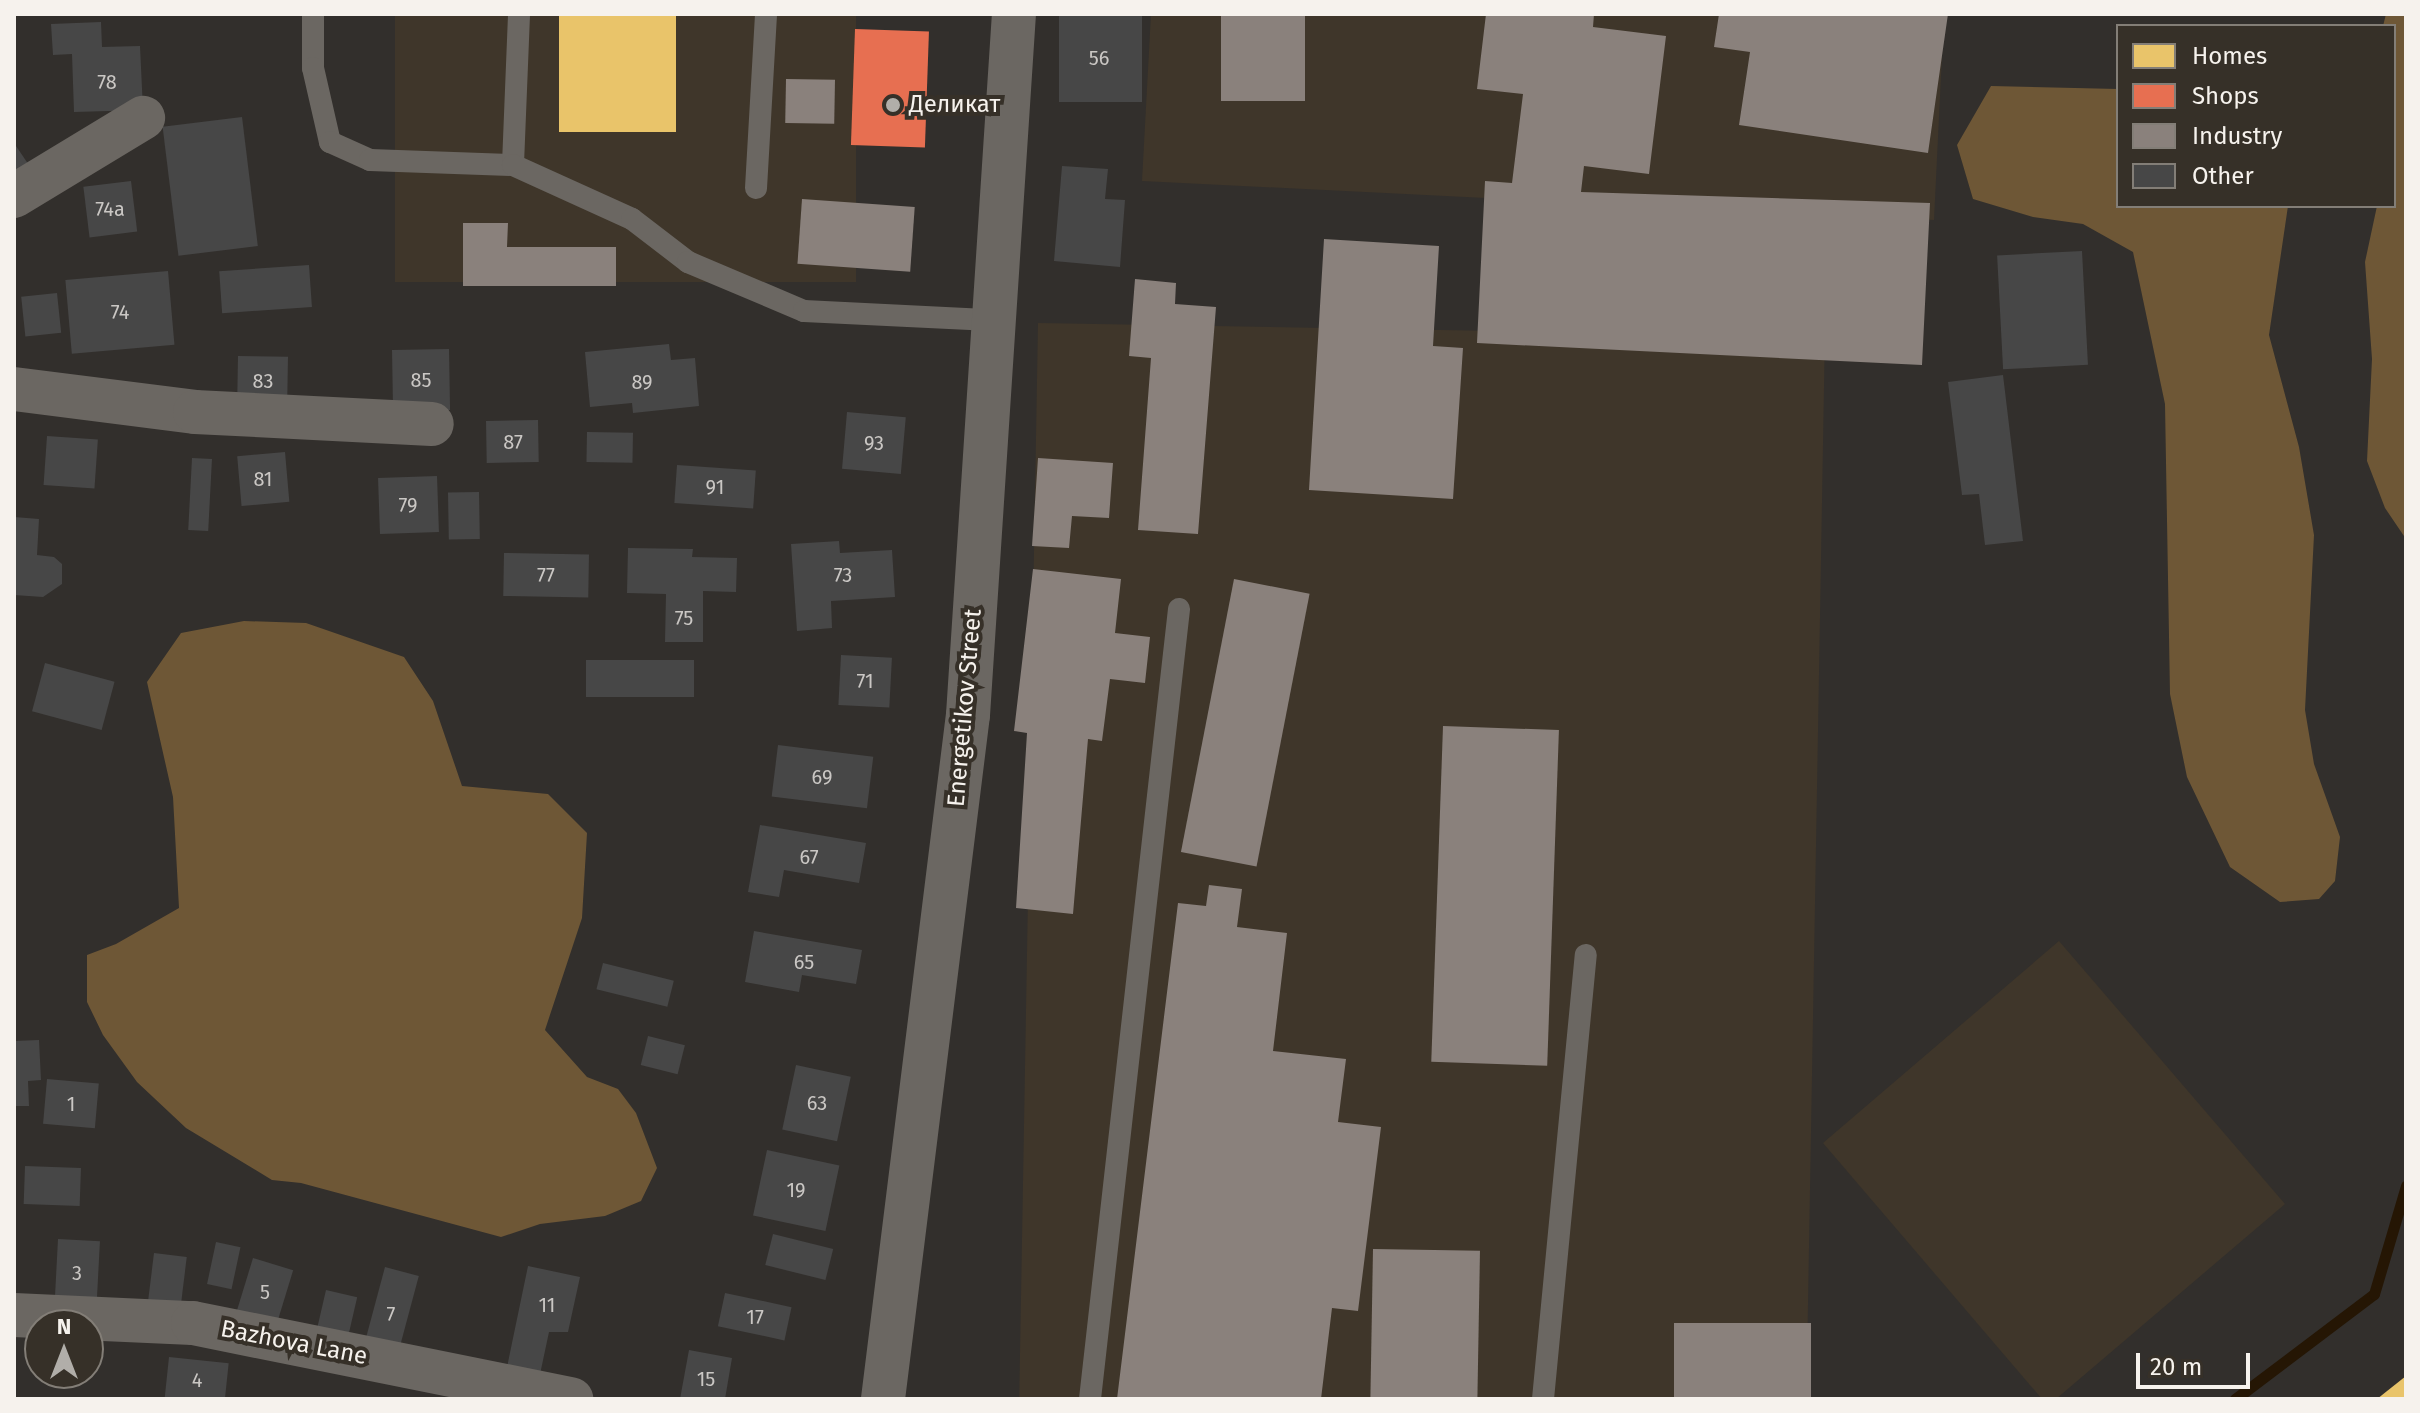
<!DOCTYPE html>
<meta charset="utf-8">
<style>
body{margin:0}
#map{position:relative;width:2420px;height:1413px;overflow:hidden;background:#322f2c;font-family:"Fira Sans",sans-serif}
div>[style]{position:absolute}
[style*='--x']{left:calc(var(--x)*1px);top:calc(var(--y)*1px);width:calc(var(--w)*1px);rotate:calc(var(--a)*1deg)}
.built>*{inset:0;background:#3f362a;transform-origin:0 0}
.forest>*{inset:0;background:#6e5736}
.homes>*{inset:0;background:#e9c46a;transform-origin:0 0}
.shops>*{inset:0;background:#e76f51;transform-origin:0 0}
.industry>*{inset:0;background:#8a817c;transform-origin:0 0}
.stream>*{height:11px;margin:-5.5px;padding:0 5.5px;transform-origin:5.5px;border-radius:5.5px;background:#251604}
.building>*{inset:0;background:#474747;transform-origin:0 0}
.service>*{height:22px;margin:-11px;padding:0 11px;transform-origin:11px;border-radius:11px;background:#6b6762}
.minor>*{height:44px;margin:-22px;padding:0 22px;transform-origin:22px;border-radius:22px;background:#6b6762}
.dots>*{width:22px;height:22px;translate:-50% -50%;box-sizing:border-box;border:4px solid #363028;border-radius:50%}
span{translate:-50% -50%;white-space:nowrap;text-align:center;line-height:1.15;-webkit-text-stroke:8px #363028;paint-order:stroke}
.number-label{font-size:20px;color:#cac7c4}
.number-label span{-webkit-text-stroke-width:0}
.poi-label{font-size:24px;color:#f6f2ed}
.left{translate:0 -50%;text-align:left}
.street-label{font-size:24px;color:#f6f2ed}
.frame{position:absolute;inset:0;border:16px solid #f6f2ed;pointer-events:none}
.legend{position:absolute;left:2116px;top:24px;width:280px;height:184px;box-sizing:border-box;background:#363028;border:2px solid #837e77;margin:0;padding:10px 14px;list-style:none;font-size:24px;color:#f6f2ed}
.legend li{display:flex;align-items:center;gap:16px;height:40px}
.legend b{width:40px;border:2px solid #837e77}
.north{position:absolute;left:24px;top:1309px;width:80px;height:80px;box-sizing:border-box;background:#363028;border:2px solid #837e77;border-radius:50%;rotate:0deg;font-size:22px;font-weight:700;line-height:32px;text-align:center;color:#f6f2ed}
.north::after{content:'';display:block;margin:auto;width:28px;height:36px;background:#b1aea9;clip-path:polygon(50% 0,100% 100%,50% 72%,0 100%)}
.scale{position:absolute;left:2136px;top:1353px;width:114px;height:36px;box-sizing:border-box;border:4px solid #f6f2ed;border-top:0;padding-left:10px;font-size:24px;line-height:28px;white-space:nowrap;color:#f6f2ed;-webkit-text-stroke:6px #363028;paint-order:stroke}
</style>
<div id="map">
<div class="built">
<div style="left:395px;top:14px;width:461px;height:268px"></div>
<div style="clip-path:polygon(1151px 14px,1944px 14px,1934px 220px,1142px 181px)"></div>
<div style="left:1038px;top:323px;width:787px;height:1077px;rotate:1deg"></div>
<div style="clip-path:polygon(2059px 941px,2285px 1204px,2056px 1399px,2042px 1399px,1823px 1143px)"></div>
</div>
<div class="forest">
<div style="clip-path:polygon(2386px 14px,2406px 14px,2406px 539px,2385px 508px,2367px 461px,2372px 359px,2365px 262px,2377px 206px,2394px 206px,2394px 26px,2383px 26px)"></div>
<div style="clip-path:polygon(1991px 86px,2118px 89px,2118px 206px,2288px 206px,2269px 335px,2299px 447px,2314px 535px,2305px 710px,2314px 764px,2340px 837px,2335px 881px,2319px 899px,2280px 902px,2230px 867px,2187px 777px,2170px 694px,2165px 404px,2133px 252px,2083px 224px,2033px 217px,1973px 199px,1957px 145px)"></div>
<div style="clip-path:polygon(244px 621px,306px 623px,404px 657px,433px 701px,462px 786px,548px 794px,587px 833px,582px 918px,545px 1030px,587px 1077px,618px 1089px,636px 1113px,657px 1168px,641px 1201px,605px 1216px,540px 1224px,501px 1237px,301px 1183px,272px 1180px,186px 1128px,137px 1082px,103px 1035px,87px 1002px,87px 955px,116px 944px,179px 908px,173px 797px,147px 682px,181px 633px)"></div>
</div>
<div class="homes">
<div style="left:559px;top:14px;width:117px;height:118px"></div>
<div style="clip-path:polygon(2406px 1376px,2406px 1399px,2377px 1399px)"></div>
</div>
<div class="shops">
<div style="left:855px;top:29px;width:74px;height:116px;rotate:2deg"></div>
</div>
<div class="industry">
<div style="left:1221px;top:14px;width:84px;height:87px"></div>
<div style="clip-path:polygon(1486px 14px,1594px 14px,1593px 27px,1666px 36px,1649px 174px,1584px 166px,1581px 192px,1930px 203px,1922px 365px,1477px 343px,1485px 181px,1512px 183px,1523px 94px,1477px 89px)"></div>
<div style="clip-path:polygon(1719px 14px,1948px 14px,1928px 153px,1739px 125px,1750px 52px,1714px 47px)"></div>
<div style="left:786px;top:79px;width:49px;height:44px;rotate:1deg"></div>
<div style="left:802px;top:199px;width:113px;height:65px;rotate:4deg"></div>
<div style="clip-path:polygon(463px 223px,508px 223px,507px 247px,616px 247px,616px 286px,463px 286px)"></div>
<div style="clip-path:polygon(1324px 239px,1439px 246px,1433px 346px,1463px 348px,1453px 499px,1309px 490px)"></div>
<div style="clip-path:polygon(1135px 279px,1176px 283px,1175px 304px,1216px 307px,1198px 534px,1138px 530px,1151px 358px,1129px 356px)"></div>
<div style="clip-path:polygon(1038px 458px,1113px 463px,1109px 518px,1072px 516px,1069px 548px,1032px 546px)"></div>
<div style="clip-path:polygon(1033px 569px,1121px 579px,1115px 633px,1150px 637px,1145px 683px,1110px 679px,1102px 741px,1088px 739px,1073px 914px,1016px 908px,1027px 733px,1014px 731px)"></div>
<div style="left:1234px;top:579px;width:77px;height:278px;rotate:11deg"></div>
<div style="left:1443px;top:726px;width:116px;height:336px;rotate:2deg"></div>
<div style="clip-path:polygon(1209px 885px,1242px 889px,1237px 927px,1287px 933px,1273px 1051px,1346px 1059px,1338px 1122px,1381px 1127px,1358px 1311px,1332px 1308px,1321px 1399px,1117px 1399px,1178px 903px,1206px 906px)"></div>
<div style="left:1373px;top:1249px;width:107px;height:150px;rotate:1deg"></div>
<div style="left:1674px;top:1323px;width:137px;height:76px"></div>
</div>
<div class="stream">
<div style="--x:2235;--y:1399;--w:174;--a:-37.1"></div>
<div style="--x:2374;--y:1294;--w:113;--a:-73.5"></div>
</div>
<div class="building">
<div style="left:1059px;top:14px;width:83px;height:88px"></div>
<div style="clip-path:polygon(101px 22px,102px 47px,140px 46px,143px 110px,74px 112px,72px 54px,53px 55px,51px 24px)"></div>
<div style="left:242px;top:117px;width:130px;height:80px;rotate:83deg"></div>
<div style="clip-path:polygon(14px 143px,37px 177px,14px 193px)"></div>
<div style="clip-path:polygon(1062px 166px,1108px 169px,1105px 199px,1125px 200px,1120px 267px,1054px 261px)"></div>
<div style="left:131px;top:181px;width:51px;height:48px;rotate:83deg"></div>
<div style="left:2082px;top:251px;width:114px;height:85px;rotate:87deg"></div>
<div style="left:309px;top:265px;width:42px;height:90px;rotate:86deg"></div>
<div style="left:168px;top:271px;width:74px;height:103px;rotate:85deg"></div>
<div style="left:57px;top:293px;width:40px;height:36px;rotate:84deg"></div>
<div style="clip-path:polygon(669px 344px,671px 360px,695px 358px,699px 406px,633px 413px,632px 403px,590px 407px,585px 352px)"></div>
<div style="left:449px;top:349px;width:61px;height:57px;rotate:89deg"></div>
<div style="left:238px;top:356px;width:50px;height:49px;rotate:1deg"></div>
<div style="clip-path:polygon(2003px 375px,2023px 541px,1985px 545px,1979px 494px,1962px 495px,1948px 382px)"></div>
<div style="left:847px;top:412px;width:59px;height:57px;rotate:5deg"></div>
<div style="left:538px;top:420px;width:42px;height:52px;rotate:89deg"></div>
<div style="left:587px;top:432px;width:46px;height:30px;rotate:1deg"></div>
<div style="left:47px;top:436px;width:51px;height:49px;rotate:4deg"></div>
<div style="left:285px;top:452px;width:50px;height:48px;rotate:85deg"></div>
<div style="left:192px;top:458px;width:20px;height:72px;rotate:3deg"></div>
<div style="left:677px;top:465px;width:79px;height:38px;rotate:4deg"></div>
<div style="left:437px;top:476px;width:56px;height:59px;rotate:88deg"></div>
<div style="left:479px;top:492px;width:47px;height:31px;rotate:89deg"></div>
<div style="clip-path:polygon(14px 517px,39px 519px,37px 555px,54px 557px,62px 564px,62px 584px,43px 597px,14px 595px)"></div>
<div style="clip-path:polygon(839px 541px,840px 553px,892px 550px,895px 597px,831px 601px,832px 628px,797px 631px,791px 544px)"></div>
<div style="clip-path:polygon(628px 548px,693px 549px,692px 557px,737px 558px,736px 592px,703px 591px,703px 642px,665px 642px,666px 594px,627px 593px)"></div>
<div style="left:504px;top:553px;width:85px;height:43px;rotate:1deg"></div>
<div style="left:841px;top:655px;width:51px;height:50px;rotate:3deg"></div>
<div style="left:694px;top:660px;width:37px;height:108px;rotate:90deg"></div>
<div style="left:45px;top:663px;width:72px;height:50px;rotate:15deg"></div>
<div style="left:778px;top:745px;width:96px;height:52px;rotate:7deg"></div>
<div style="clip-path:polygon(760px 825px,866px 843px,859px 883px,784px 870px,779px 897px,748px 892px)"></div>
<div style="clip-path:polygon(754px 931px,862px 950px,856px 984px,802px 975px,799px 992px,745px 982px)"></div>
<div style="left:603px;top:963px;width:73px;height:27px;rotate:14deg"></div>
<div style="left:648px;top:1036px;width:38px;height:30px;rotate:14deg"></div>
<div style="clip-path:polygon(39px 1040px,41px 1080px,28px 1081px,29px 1106px,14px 1106px,14px 1041px)"></div>
<div style="left:796px;top:1065px;width:56px;height:66px;rotate:12deg"></div>
<div style="left:47px;top:1079px;width:52px;height:45px;rotate:5deg"></div>
<div style="left:767px;top:1150px;width:74px;height:67px;rotate:12deg"></div>
<div style="left:25px;top:1166px;width:56px;height:38px;rotate:2deg"></div>
<div style="left:773px;top:1234px;width:62px;height:32px;rotate:14deg"></div>
<div style="left:58px;top:1239px;width:42px;height:66px;rotate:3deg"></div>
<div style="left:216px;top:1242px;width:25px;height:43px;rotate:12deg"></div>
<div style="left:154px;top:1253px;width:33px;height:52px;rotate:7deg"></div>
<div style="left:253px;top:1258px;width:42px;height:57px;rotate:17deg"></div>
<div style="clip-path:polygon(528px 1266px,580px 1277px,568px 1332px,549px 1332px,539px 1379px,506px 1372px)"></div>
<div style="left:385px;top:1267px;width:35px;height:88px;rotate:15deg"></div>
<div style="left:326px;top:1290px;width:32px;height:49px;rotate:13deg"></div>
<div style="left:725px;top:1293px;width:68px;height:34px;rotate:12deg"></div>
<div style="clip-path:polygon(689px 1350px,732px 1358px,725px 1399px,680px 1399px)"></div>
<div style="left:169px;top:1357px;width:60px;height:41px;rotate:6deg"></div>
</div>
<div class="service">
<div style="--x:313;--y:14;--w:54;--a:90"></div>
<div style="--x:313;--y:68;--w:76;--a:77.1"></div>
<div style="--x:330;--y:142;--w:44;--a:24.2"></div>
<div style="--x:370;--y:160;--w:143;--a:2"></div>
<div style="--x:519;--y:15;--w:150;--a:92.3"></div>
<div style="--x:513;--y:165;--w:131;--a:24.4"></div>
<div style="--x:632;--y:219;--w:71;--a:37.5"></div>
<div style="--x:688;--y:262;--w:126;--a:22.9"></div>
<div style="--x:804;--y:311;--w:187;--a:2.8"></div>
<div style="--x:756;--y:188;--w:174;--a:-86.7"></div>
<div style="--x:1090;--y:1399;--w:795;--a:-83.57"></div>
<div style="--x:1543;--y:1399;--w:446;--a:-84.5"></div>
</div>
<div class="minor">
<div style="--x:14;--y:196;--w:151;--a:-31.2"></div>
<div style="--x:14;--y:389;--w:182;--a:7.2"></div>
<div style="--x:195;--y:412;--w:237;--a:2.9"></div>
<div style="--x:14;--y:1315;--w:179;--a:2.6"></div>
<div style="--x:193;--y:1323;--w:386;--a:11.4"></div>
<div style="--x:883;--y:1399;--w:689;--a:-82.92"></div>
<div style="--x:968;--y:715;--w:703;--a:-86.25"></div>
</div>
<div class="dots">
<div style="left:893px;top:105px;background:#b1aea9"></div>
</div>
<div class="number-label">
<span style="left:1099px;top:58px">56</span>
<span style="left:107px;top:82px">78</span>
<span style="left:110px;top:209px">74а</span>
<span style="left:120px;top:312px">74</span>
<span style="left:421px;top:380px">85</span>
<span style="left:263px;top:381px">83</span>
<span style="left:642px;top:382px">89</span>
<span style="left:513px;top:442px">87</span>
<span style="left:874px;top:443px">93</span>
<span style="left:263px;top:479px">81</span>
<span style="left:715px;top:487px">91</span>
<span style="left:408px;top:505px">79</span>
<span style="left:546px;top:575px">77</span>
<span style="left:843px;top:575px">73</span>
<span style="left:684px;top:618px">75</span>
<span style="left:865px;top:681px">71</span>
<span style="left:822px;top:777px">69</span>
<span style="left:809px;top:857px">67</span>
<span style="left:804px;top:962px">65</span>
<span style="left:817px;top:1103px">63</span>
<span style="left:71px;top:1104px">1</span>
<span style="left:796px;top:1190px">19</span>
<span style="left:77px;top:1273px">3</span>
<span style="left:265px;top:1292px">5</span>
<span style="left:547px;top:1305px">11</span>
<span style="left:391px;top:1314px">7</span>
<span style="left:755px;top:1317px">17</span>
<span style="left:706px;top:1379px">15</span>
<span style="left:197px;top:1380px">4</span>
</div>
<div class="poi-label">
<span class="left" style="left:909px;top:105px">Деликат</span>
</div>
<div class="street-label">
<span style="left:965px;top:708px;rotate:-85deg">Energetikov Street</span>
<span style="left:294px;top:1343px;rotate:11deg">Bazhova Lane</span>
</div>
<div class="frame"></div>
<ul class="legend">
<li><b style="height:22px;background:#e9c46a"></b>Homes</li>
<li><b style="height:22px;background:#e76f51"></b>Shops</li>
<li><b style="height:22px;background:#8a817c"></b>Industry</li>
<li><b style="height:22px;background:#474747"></b>Other</li>
</ul>
<div class="north">N</div>
<div class="scale">20 m</div>
</div>
